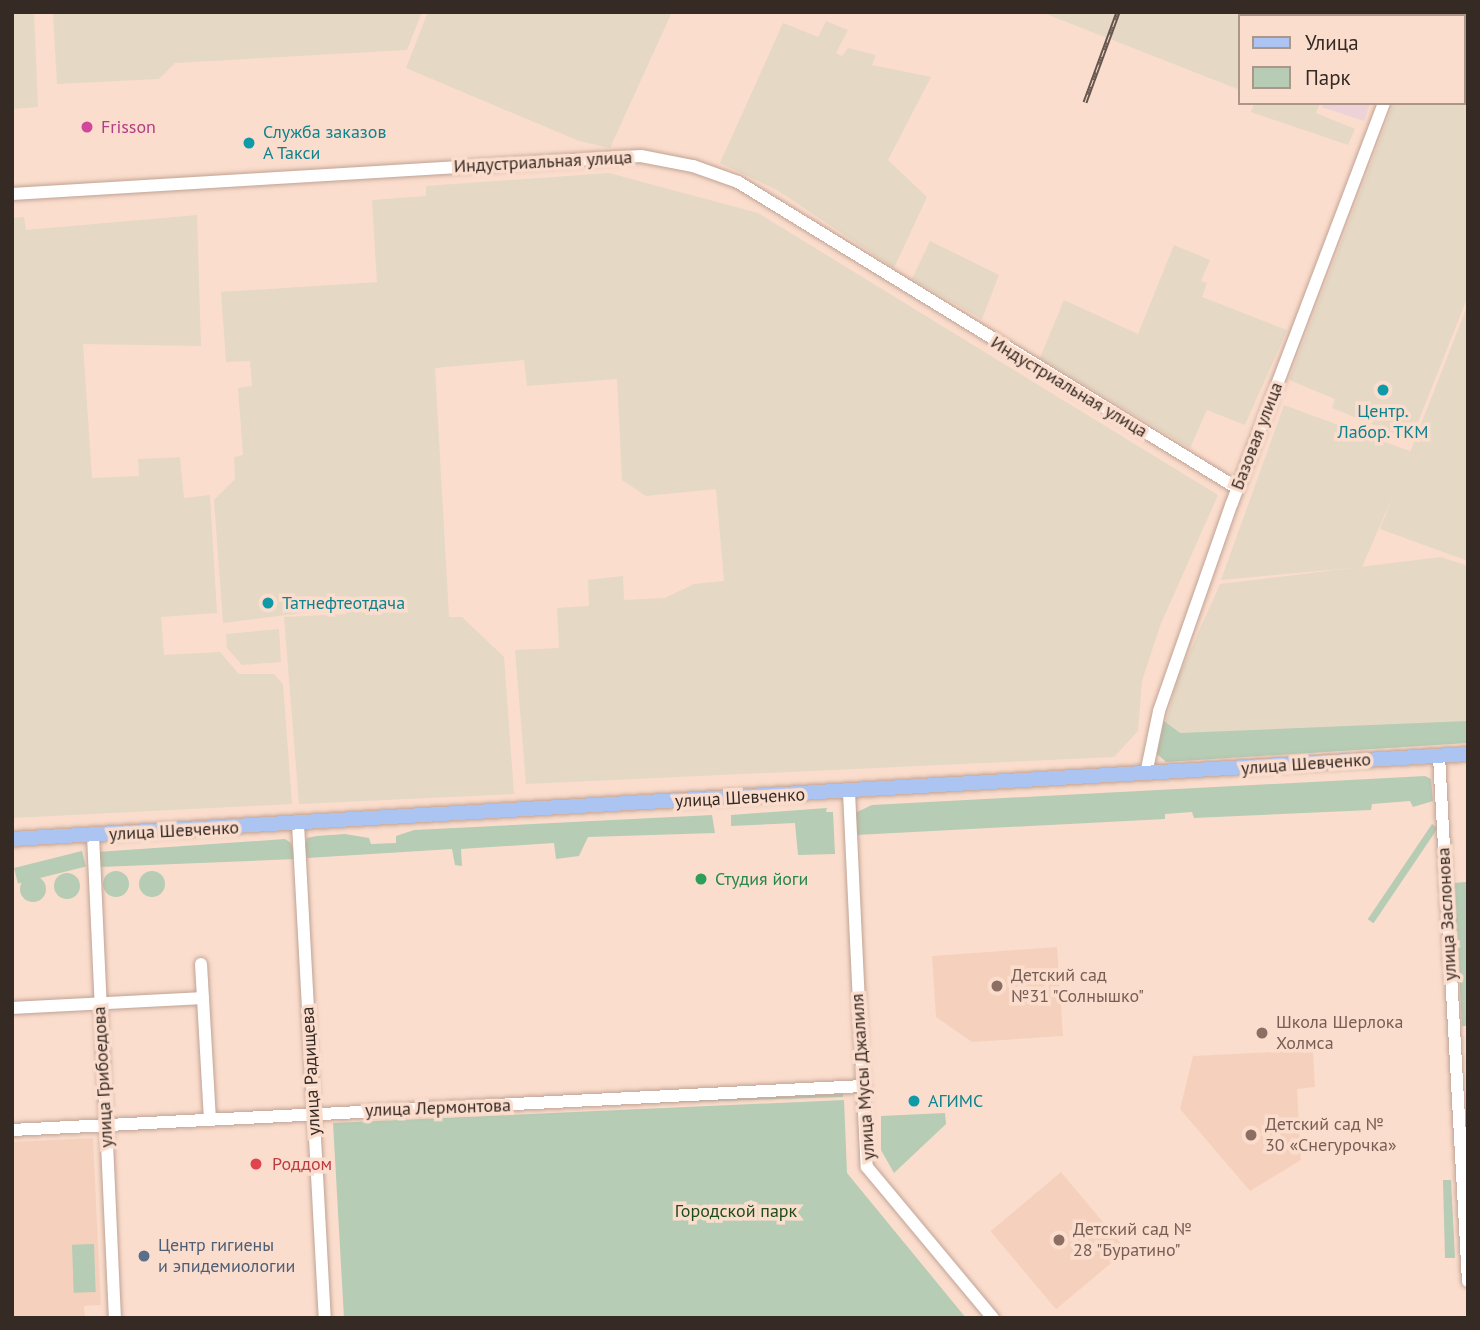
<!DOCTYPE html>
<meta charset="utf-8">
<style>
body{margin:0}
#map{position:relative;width:1480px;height:1330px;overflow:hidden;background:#fbddcd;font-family:"PT Sans",sans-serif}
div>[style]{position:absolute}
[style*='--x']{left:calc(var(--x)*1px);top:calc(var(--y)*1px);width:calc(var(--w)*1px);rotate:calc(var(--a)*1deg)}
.commercial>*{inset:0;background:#edd2d7}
.industrial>*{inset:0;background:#e5d8c4}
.built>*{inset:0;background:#f5d1bd;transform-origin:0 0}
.green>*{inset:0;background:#b6ccb4;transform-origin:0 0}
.round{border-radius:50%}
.roads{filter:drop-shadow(0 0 2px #c0a394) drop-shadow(0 0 2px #c0a394)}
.minor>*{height:12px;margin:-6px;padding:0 6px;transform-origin:6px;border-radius:6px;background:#fff}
.major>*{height:14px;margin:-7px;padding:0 7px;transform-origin:7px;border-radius:7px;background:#acc4f2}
.rail>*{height:5px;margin-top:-2.5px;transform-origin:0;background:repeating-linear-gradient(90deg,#fbddcd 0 8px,#65554d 0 16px);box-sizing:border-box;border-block:2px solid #65554d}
.dots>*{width:19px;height:19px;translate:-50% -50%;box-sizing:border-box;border:4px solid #fbddcd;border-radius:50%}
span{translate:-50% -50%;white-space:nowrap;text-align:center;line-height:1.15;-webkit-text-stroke:7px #fbddcd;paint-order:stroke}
.hotel-label{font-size:18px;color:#b23c85}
.left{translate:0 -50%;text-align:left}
.culture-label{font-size:18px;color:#0d838f}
.street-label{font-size:18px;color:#352a24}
.leisure-label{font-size:18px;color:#27864d}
.education-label{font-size:18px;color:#785e54}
.health-label{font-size:18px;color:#be3a42}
.park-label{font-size:18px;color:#1c4d1a}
.service-label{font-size:18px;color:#4e5e75}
.frame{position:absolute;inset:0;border:14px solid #352a24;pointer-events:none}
.legend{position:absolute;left:1238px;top:14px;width:228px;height:91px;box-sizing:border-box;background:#fbddcd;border:2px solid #ac9589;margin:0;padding:9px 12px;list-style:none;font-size:21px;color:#352a24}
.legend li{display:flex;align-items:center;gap:14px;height:35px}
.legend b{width:35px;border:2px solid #ac9589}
</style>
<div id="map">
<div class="commercial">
<div style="clip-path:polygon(1324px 103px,1370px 103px,1364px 121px,1322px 107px)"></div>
</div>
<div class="industrial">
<div style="clip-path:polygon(12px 12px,34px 12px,38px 107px,12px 109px)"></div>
<div style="clip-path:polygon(53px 12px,422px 12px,407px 50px,175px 63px,159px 79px,57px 84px)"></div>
<div style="clip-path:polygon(428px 12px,672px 12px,610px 148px,579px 141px,406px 68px)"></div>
<div style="clip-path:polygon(1041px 12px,1377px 12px,1387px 16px,1240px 16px,1240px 90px)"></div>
<div style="clip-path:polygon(1428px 12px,1468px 12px,1468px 296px,1411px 440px,1332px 408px,1335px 399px,1289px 380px,1394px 103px,1464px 103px,1464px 16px,1427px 16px)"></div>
<div style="clip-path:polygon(826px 21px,848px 30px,836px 53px,842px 56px,848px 48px,876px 55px,872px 65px,931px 77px,888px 160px,927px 197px,894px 268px,777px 190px,720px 163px,783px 23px,818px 37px)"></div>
<div style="clip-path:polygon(1254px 103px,1320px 103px,1316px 113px,1355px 129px,1348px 145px,1251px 112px)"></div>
<div style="clip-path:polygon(609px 173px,758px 213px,1218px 495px,1160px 626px,1142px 681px,1138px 731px,1114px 757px,526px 784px,515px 650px,559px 648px,557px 608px,589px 606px,588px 580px,623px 576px,624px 600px,665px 598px,694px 584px,724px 581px,716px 489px,646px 496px,622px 480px,617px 379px,527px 386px,524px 360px,435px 368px,449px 617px,462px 617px,504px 657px,514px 794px,299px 804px,284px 617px,346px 614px,347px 601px,335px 600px,334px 609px,223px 623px,214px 500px,235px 479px,234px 457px,243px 455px,238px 388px,252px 386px,250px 361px,226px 362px,221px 292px,377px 282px,372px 200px,426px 196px,426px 186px)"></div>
<div style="clip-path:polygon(197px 215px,201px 346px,83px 344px,92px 478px,139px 476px,138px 459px,180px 457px,184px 498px,210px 495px,217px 613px,161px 617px,164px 655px,220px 652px,239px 674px,274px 674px,283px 684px,292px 804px,12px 818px,12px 218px,24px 217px,26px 230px)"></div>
<div style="clip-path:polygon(930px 241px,999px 275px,982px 319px,912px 279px)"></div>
<div style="clip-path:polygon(1174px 245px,1210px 260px,1201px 281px,1207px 283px,1202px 297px,1287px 330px,1245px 425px,1207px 410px,1190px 448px,1040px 358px,1064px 300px,1138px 334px)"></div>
<div style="clip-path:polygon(1468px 304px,1468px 561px,1380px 529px)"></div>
<div style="clip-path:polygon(1284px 405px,1412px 452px,1362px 567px,1221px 580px)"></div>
<div style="clip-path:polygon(1441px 557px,1468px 566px,1468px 728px,1175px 739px,1165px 725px,1178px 678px,1220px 584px)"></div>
<div style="clip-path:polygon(279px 629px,281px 662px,242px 665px,227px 648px,226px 634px)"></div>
</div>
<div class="built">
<div style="clip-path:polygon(1057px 947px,1063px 1036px,972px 1042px,936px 1017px,932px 956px)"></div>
<div style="clip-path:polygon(1313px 1050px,1315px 1087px,1297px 1089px,1301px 1160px,1250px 1191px,1180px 1109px,1193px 1056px)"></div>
<div style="clip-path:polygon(93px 1138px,101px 1305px,84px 1306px,85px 1317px,12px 1318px,12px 1142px)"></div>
<div style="left:1061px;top:1172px;width:102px;height:92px;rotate:50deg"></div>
</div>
<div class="green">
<div style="clip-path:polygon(1164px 721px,1180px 733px,1468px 721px,1468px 743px,1166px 762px,1157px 754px)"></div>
<div style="clip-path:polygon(1425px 776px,1431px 779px,1433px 801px,1413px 807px,1410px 801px,1372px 804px,1371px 810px,1194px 818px,1192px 812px,1165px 814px,1165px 819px,856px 835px,855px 813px,872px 805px)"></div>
<div style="clip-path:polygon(827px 808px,826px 812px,833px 812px,835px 854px,798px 855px,795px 823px,731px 826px,731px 815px)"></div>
<div style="clip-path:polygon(712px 815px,715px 833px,588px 837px,579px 856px,556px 859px,554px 843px,461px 849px,462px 866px,455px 865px,452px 849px,307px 858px,305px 847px,307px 838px,317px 836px,345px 834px,369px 838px,371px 844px,396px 843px,396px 836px,414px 830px)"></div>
<div style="left:1432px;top:824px;width:7px;height:115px;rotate:34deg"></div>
<div style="clip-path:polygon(285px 839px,291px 843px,296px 859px,100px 867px,97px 852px)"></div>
<div style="left:82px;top:851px;width:16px;height:70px;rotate:76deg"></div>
<div class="round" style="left:139px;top:871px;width:26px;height:26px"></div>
<div class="round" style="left:103px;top:871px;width:26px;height:26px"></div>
<div class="round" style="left:54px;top:873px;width:26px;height:26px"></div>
<div class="round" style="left:20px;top:876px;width:26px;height:26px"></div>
<div style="clip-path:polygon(1466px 882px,1468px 1026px,1462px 1026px,1454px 883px)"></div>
<div style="clip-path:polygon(843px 1094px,843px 1097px,593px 1105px)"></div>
<div style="clip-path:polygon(844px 1100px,847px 1173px,966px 1318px,344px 1318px,333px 1123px)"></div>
<div style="clip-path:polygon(945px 1113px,946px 1124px,894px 1173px,881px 1150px,881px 1116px)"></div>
<div style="clip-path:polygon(1443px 1180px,1451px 1180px,1455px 1258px,1445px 1258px)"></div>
<div style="left:94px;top:1244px;width:48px;height:22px;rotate:88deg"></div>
</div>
<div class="roads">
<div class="minor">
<div style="--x:1417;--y:16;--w:4;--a:-63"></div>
<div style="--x:12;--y:194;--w:630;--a:-3.46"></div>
<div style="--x:641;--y:156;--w:53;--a:10.9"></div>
<div style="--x:693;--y:166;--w:48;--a:19.6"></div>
<div style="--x:738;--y:182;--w:585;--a:31.52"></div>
<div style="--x:1439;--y:756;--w:526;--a:86.84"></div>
<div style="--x:1146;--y:774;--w:64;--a:-78.3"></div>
<div style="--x:1159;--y:711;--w:220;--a:-70.7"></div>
<div style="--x:1232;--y:503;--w:428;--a:-69.2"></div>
<div style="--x:849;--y:792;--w:375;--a:87.3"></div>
<div style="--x:867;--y:1167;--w:197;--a:50.2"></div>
<div style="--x:298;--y:824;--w:495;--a:86.9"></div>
<div style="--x:93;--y:835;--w:484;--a:87.4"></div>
<div style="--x:201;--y:964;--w:154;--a:86.7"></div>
<div style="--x:12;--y:1008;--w:191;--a:-3"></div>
<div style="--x:12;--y:1130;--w:853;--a:-2.96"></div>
</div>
<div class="major">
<div style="--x:12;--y:839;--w:1458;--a:-3.34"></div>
</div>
</div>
<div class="rail">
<div style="--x:1085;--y:102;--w:96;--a:-69.9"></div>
</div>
<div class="dots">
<div style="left:87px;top:127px;background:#d1479c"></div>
<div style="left:249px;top:143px;background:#0f9aa8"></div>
<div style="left:1383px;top:390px;background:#0f9aa8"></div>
<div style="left:268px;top:603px;background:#0f9aa8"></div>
<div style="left:701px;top:879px;background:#2e9e5b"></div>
<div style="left:997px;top:986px;background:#8d6e63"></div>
<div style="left:1262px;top:1033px;background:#8d6e63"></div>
<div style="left:914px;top:1101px;background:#0f9aa8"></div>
<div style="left:1251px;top:1135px;background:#8d6e63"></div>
<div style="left:256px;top:1164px;background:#e0444e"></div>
<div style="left:1059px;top:1240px;background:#8d6e63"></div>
<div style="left:144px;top:1256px;background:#5c6f8a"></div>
</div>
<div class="hotel-label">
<span class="left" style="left:101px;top:127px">Frisson</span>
</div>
<div class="culture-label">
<span class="left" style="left:263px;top:143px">Служба заказов<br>А Такси</span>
<span style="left:1383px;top:422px">Центр.<br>Лабор. ТКМ</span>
<span class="left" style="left:282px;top:603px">Татнефтеотдача</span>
<span class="left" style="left:928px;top:1101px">АГИМС</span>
</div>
<div class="street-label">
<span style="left:543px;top:162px;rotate:-3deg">Индустриальная улица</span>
<span style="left:1069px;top:387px;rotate:31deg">Индустриальная улица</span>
<span style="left:1257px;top:436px;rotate:-69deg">Базовая улица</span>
<span style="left:1306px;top:764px;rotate:-4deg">улица Шевченко</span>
<span style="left:740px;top:798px;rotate:-3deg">улица Шевченко</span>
<span style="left:174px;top:831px;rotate:-3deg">улица Шевченко</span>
<span style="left:1447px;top:914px;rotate:-93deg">улица Заслонова</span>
<span style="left:311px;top:1071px;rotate:-93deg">улица Радищева</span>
<span style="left:103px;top:1077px;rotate:-93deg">улица Грибоедова</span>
<span style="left:863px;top:1077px;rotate:-94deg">улица Мусы Джалиля</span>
<span style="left:438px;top:1108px;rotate:-2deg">улица Лермонтова</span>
</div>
<div class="leisure-label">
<span class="left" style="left:715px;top:879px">Студия йоги</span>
</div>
<div class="education-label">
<span class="left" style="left:1011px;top:986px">Детский сад<br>№31 "Солнышко"</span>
<span class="left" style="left:1276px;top:1033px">Школа Шерлока<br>Холмса</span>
<span class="left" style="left:1265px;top:1135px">Детский сад №<br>30 «Снегурочка»</span>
<span class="left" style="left:1073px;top:1240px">Детский сад №<br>28 "Буратино"</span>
</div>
<div class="health-label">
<span class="left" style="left:272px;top:1164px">Роддом</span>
</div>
<div class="park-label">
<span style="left:736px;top:1211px">Городской парк</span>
</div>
<div class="service-label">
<span class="left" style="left:158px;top:1256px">Центр гигиены<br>и эпидемиологии</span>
</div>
<div class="frame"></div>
<ul class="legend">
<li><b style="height:9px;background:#acc4f2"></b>Улица</li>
<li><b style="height:19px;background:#b6ccb4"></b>Парк</li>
</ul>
</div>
